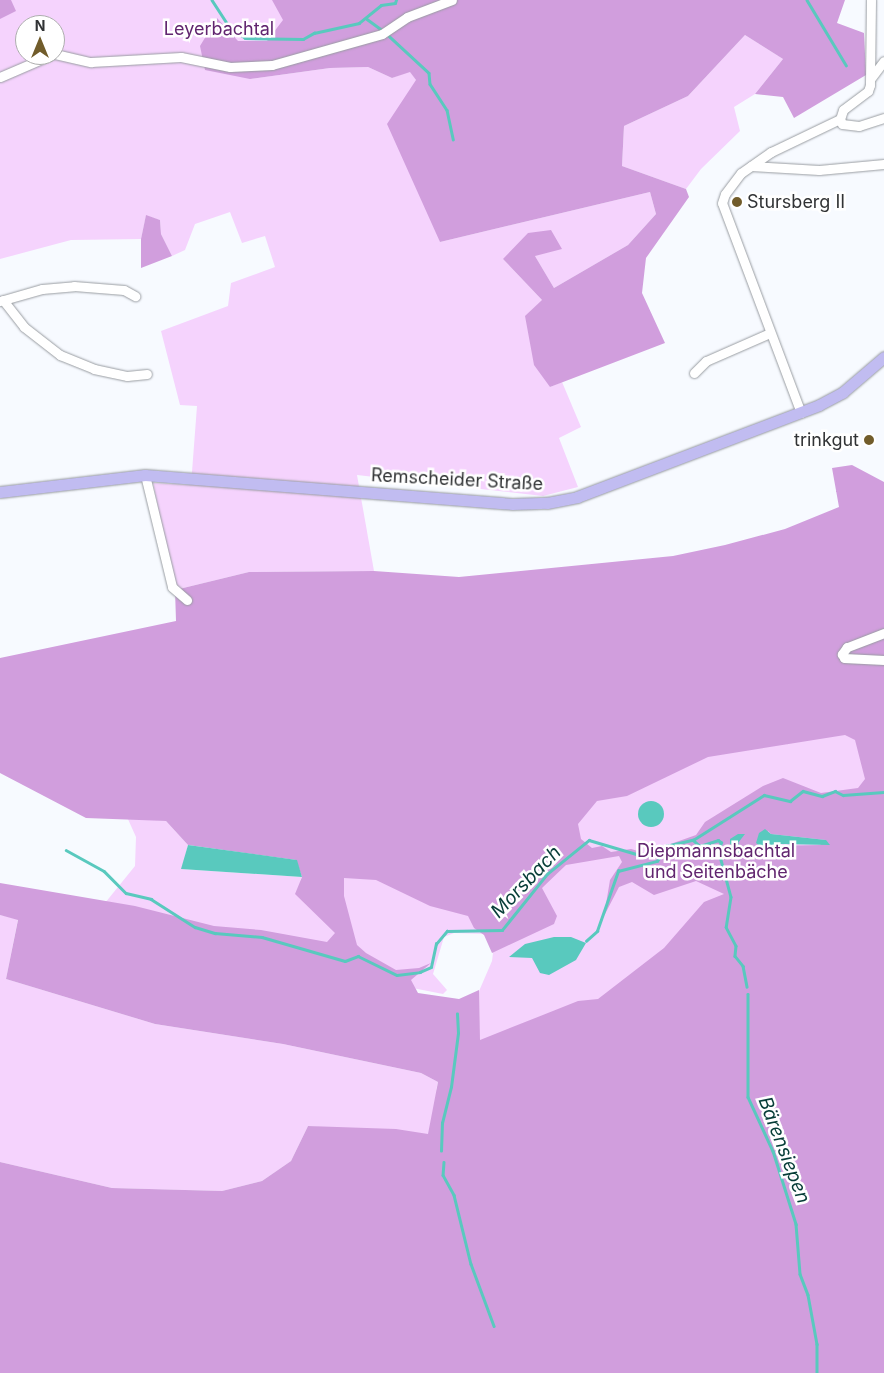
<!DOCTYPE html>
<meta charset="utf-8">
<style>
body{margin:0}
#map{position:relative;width:884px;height:1373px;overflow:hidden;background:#f7faff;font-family:Inter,sans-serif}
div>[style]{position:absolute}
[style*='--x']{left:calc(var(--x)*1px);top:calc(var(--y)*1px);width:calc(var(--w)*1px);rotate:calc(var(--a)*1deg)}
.green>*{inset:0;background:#f5d3fd}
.forest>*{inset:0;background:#d19edd}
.water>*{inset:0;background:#59c9be}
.round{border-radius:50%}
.stream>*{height:2.5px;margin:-1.25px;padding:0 1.25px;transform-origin:1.25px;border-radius:1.25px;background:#59c9be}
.roads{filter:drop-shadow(0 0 1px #999da2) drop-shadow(0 0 1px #999da2)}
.minor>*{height:9px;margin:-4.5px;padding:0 4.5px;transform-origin:4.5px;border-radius:4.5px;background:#fff}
.major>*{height:11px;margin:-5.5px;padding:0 5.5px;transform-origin:5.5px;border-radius:5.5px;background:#c1bcf1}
.dots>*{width:14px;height:14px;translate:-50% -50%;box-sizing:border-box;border:2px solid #fff;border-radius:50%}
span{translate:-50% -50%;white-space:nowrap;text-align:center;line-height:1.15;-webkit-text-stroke:5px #fff;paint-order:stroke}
.park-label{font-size:18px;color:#61256f}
.poi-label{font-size:18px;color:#313335}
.left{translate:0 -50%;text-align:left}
.right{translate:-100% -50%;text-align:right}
.street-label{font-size:18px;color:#313335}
.water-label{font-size:19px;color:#073d38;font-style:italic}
.north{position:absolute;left:15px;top:15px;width:50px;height:50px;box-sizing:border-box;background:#fff;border:1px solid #adadae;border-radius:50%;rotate:0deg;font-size:14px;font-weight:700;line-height:20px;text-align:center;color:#313335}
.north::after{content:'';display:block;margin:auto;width:18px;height:22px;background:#715c2b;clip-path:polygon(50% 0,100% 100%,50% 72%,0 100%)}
</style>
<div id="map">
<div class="green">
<div style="clip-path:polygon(evenodd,0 0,436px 0,250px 79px,330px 68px,368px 67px,392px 78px,410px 71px,416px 80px,440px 242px,650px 192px,656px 214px,628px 245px,554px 288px,535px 256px,503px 259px,542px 300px,550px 387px,562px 382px,581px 427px,559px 438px,578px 487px,543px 496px,357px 475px,374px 571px,249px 572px,175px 590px,153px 483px,191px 485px,197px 406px,180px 405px,161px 331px,228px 306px,231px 283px,275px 267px,265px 236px,242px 243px,230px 212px,195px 224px,185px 250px,172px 256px,161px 234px,160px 220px,146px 216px,141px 239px,71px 240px,0 259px,0 0,25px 25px,55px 25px,55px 55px,25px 55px,25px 25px)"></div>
<div style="clip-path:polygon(745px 35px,783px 59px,755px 94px,734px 107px,740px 131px,701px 169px,686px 189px,622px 166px,624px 126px,688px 96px)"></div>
<div style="clip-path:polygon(884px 666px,884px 923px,446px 1139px,308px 1126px,291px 1161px,262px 1181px,222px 1191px,112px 1188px,0 1162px,0 915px,18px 919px,6px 979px,155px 1024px,283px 1044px,421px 1073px,438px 1082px,436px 1091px,492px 961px,493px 953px,485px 934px,454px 933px,444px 937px,433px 974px,447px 990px,443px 994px,88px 924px,135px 866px,136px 837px,127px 817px,166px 821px,188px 845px,182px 869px,302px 877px,300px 881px,335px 837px,555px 815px)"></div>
</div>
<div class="forest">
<div style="clip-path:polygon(0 0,11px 0,16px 11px,0 19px)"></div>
<div style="clip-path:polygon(272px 0,845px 0,837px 23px,864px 33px,866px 75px,794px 118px,783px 97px,755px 94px,783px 59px,745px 35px,688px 96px,624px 126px,622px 166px,686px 189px,689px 197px,646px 258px,642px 293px,665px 343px,550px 387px,534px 365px,525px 316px,542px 300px,503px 259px,528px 233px,551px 230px,562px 249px,535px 256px,554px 288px,628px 245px,656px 214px,650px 192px,440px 242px,387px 124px,416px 80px,410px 72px,392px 78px,368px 67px,330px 68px,250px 79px,205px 70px,200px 46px,217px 18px,238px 41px,267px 41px,283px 20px)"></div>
<div style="clip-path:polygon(146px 215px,160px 220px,161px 234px,172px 256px,141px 268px,141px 239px)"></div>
<div style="clip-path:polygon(evenodd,852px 465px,884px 482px,884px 1373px,0 1373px,0 1162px,112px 1188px,222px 1191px,262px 1181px,291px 1161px,308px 1126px,396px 1129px,428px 1134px,438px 1082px,421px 1073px,283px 1044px,155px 1024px,6px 979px,18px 920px,0 915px,0 883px,135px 906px,214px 926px,261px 930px,327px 942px,335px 933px,295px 894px,302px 877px,296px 860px,188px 845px,166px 821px,86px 818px,0 773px,0 658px,176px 621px,175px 590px,249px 572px,374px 571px,459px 577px,673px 556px,725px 545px,785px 529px,839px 507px,832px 468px,852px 465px,845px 735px,855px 740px,865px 779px,858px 788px,821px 793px,783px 778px,763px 786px,705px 822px,696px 835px,645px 853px,631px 849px,611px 852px,602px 846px,592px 848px,581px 839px,578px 824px,597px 801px,627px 796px,708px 757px,845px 735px,852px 465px,768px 831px,771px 834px,826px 840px,820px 845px,767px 846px,768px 831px,852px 465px,619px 856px,622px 862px,610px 880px,604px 916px,619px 887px,632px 882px,654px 895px,696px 881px,724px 894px,704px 902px,664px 948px,598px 999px,578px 1001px,480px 1040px,479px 990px,459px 999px,418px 993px,411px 980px,431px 963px,419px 968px,396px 970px,366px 953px,357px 945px,344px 896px,344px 878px,376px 880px,430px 906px,468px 916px,474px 928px,484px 935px,492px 953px,554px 924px,557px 916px,542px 888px,566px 865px,619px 856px)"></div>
</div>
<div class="water">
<div class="round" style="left:638px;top:801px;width:26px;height:26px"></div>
<div style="clip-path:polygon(765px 829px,771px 834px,826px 840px,830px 845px,779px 844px,762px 848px,756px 843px,759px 833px)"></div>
<div style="clip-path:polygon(738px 834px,745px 834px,738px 843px,745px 851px,743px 857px,736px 856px,738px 848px,730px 844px,730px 839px)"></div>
<div style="clip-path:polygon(188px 845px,297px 860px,302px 877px,181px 869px)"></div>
<div style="clip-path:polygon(554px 937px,571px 937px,586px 943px,576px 960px,549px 975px,540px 973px,532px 958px,509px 957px,525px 944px)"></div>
</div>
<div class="stream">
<div style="--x:212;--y:0;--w:30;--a:57"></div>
<div style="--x:228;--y:25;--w:21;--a:37"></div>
<div style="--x:245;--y:38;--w:58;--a:1"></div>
<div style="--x:303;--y:39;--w:13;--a:-29"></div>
<div style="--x:314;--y:33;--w:46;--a:-12.5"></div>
<div style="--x:359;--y:23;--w:28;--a:-39"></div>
<div style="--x:381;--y:5;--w:14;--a:-8"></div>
<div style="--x:395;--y:3;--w:3;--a:-72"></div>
<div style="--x:807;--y:0;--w:76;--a:59"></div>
<div style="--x:367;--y:19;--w:19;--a:36"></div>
<div style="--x:389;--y:36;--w:54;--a:42.8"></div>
<div style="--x:429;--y:73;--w:11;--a:85"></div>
<div style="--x:430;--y:84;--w:31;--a:57"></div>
<div style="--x:447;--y:110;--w:30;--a:78"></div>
<div style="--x:693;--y:840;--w:9;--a:41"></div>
<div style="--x:700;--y:846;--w:19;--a:-18"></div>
<div style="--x:718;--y:840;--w:4;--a:34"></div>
<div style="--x:721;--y:842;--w:14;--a:94"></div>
<div style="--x:720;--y:856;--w:42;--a:75"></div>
<div style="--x:731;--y:897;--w:30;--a:99"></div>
<div style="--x:726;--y:927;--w:21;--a:62"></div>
<div style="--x:736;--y:946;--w:10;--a:96"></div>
<div style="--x:735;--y:956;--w:13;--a:51"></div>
<div style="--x:743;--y:966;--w:21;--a:79"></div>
<div style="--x:66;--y:850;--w:43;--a:28.9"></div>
<div style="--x:104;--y:871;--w:31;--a:45"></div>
<div style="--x:126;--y:893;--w:26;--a:13"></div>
<div style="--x:151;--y:899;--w:52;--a:32.5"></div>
<div style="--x:195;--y:927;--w:21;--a:17"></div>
<div style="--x:215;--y:933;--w:47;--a:4.9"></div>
<div style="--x:262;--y:937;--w:86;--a:16.1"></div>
<div style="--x:345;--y:961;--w:14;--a:-21"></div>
<div style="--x:358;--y:956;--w:43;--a:26"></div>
<div style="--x:397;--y:975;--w:23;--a:-7"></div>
<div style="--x:420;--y:972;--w:12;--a:-24"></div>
<div style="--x:431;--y:967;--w:24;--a:-78"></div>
<div style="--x:436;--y:944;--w:17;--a:-50"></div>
<div style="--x:447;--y:931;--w:55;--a:-1"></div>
<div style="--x:502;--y:930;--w:72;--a:-51.2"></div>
<div style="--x:547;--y:874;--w:54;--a:-39"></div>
<div style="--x:589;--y:840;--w:56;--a:16.5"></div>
<div style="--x:643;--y:856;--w:19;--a:-9"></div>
<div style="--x:662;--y:853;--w:8;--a:-60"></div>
<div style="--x:666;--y:846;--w:28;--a:-13"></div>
<div style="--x:693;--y:840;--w:84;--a:-32.4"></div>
<div style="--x:764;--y:795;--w:27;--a:13"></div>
<div style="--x:790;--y:801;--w:16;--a:-38"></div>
<div style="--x:803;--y:791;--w:20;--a:15"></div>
<div style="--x:822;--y:796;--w:14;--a:-21"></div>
<div style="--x:835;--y:791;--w:9;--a:27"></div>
<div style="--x:843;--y:795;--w:41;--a:-4.2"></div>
<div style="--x:586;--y:941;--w:15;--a:-42"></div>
<div style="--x:597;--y:931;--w:64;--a:-70.7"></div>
<div style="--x:618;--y:871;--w:40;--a:-14.4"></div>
<div style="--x:657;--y:861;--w:14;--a:-54"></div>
<div style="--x:748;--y:994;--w:103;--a:90"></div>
<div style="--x:748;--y:1097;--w:60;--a:65.2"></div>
<div style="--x:773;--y:1151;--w:77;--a:72.5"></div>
<div style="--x:796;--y:1224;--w:50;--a:85.4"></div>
<div style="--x:800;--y:1274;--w:22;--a:69"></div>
<div style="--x:808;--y:1295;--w:50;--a:79.6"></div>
<div style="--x:817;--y:1344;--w:29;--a:90"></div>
<div style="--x:441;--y:1151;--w:28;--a:-88"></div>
<div style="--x:442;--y:1123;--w:37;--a:-76"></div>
<div style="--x:451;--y:1087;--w:54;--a:-82.6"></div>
<div style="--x:458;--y:1033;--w:19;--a:-93"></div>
<div style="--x:444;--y:1162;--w:13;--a:94"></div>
<div style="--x:443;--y:1175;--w:23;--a:61"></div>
<div style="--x:454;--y:1195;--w:71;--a:76.2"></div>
<div style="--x:471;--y:1264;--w:66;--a:69.6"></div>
</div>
<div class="roads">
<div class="minor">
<div style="--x:871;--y:0;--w:85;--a:90.7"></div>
<div style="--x:870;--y:85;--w:6;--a:108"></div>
<div style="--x:868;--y:91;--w:31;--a:143"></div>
<div style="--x:843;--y:110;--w:9;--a:108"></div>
<div style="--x:840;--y:119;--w:5;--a:68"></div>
<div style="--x:842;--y:124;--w:17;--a:7"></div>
<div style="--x:859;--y:126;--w:26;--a:-18"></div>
<div style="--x:55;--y:54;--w:37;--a:13"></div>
<div style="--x:91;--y:62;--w:90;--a:-3.2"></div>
<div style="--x:181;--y:57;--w:50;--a:11.5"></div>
<div style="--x:230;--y:67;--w:42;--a:-2.7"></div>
<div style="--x:272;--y:65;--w:114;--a:-15.7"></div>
<div style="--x:382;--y:34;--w:30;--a:-34"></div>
<div style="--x:407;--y:17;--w:48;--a:-20.7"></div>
<div style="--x:0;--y:77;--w:56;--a:-23.3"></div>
<div style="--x:871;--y:78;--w:21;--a:-53"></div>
<div style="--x:751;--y:166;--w:68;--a:3.4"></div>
<div style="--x:819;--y:170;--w:65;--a:-5.3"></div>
<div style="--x:3;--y:300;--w:34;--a:52"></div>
<div style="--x:24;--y:327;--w:46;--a:37.9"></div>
<div style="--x:60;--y:355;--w:37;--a:22"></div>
<div style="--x:94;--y:369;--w:34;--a:12"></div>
<div style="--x:127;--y:376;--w:20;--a:-6"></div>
<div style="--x:0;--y:301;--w:44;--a:-15.9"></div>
<div style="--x:42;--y:289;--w:32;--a:-5"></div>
<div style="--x:74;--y:286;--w:50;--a:4.6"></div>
<div style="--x:124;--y:290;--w:13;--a:29"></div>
<div style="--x:694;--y:373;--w:17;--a:-45"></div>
<div style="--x:706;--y:361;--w:70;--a:-23.6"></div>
<div style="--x:801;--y:413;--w:224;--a:-110.6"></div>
<div style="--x:722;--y:203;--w:9;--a:-72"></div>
<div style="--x:725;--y:194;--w:26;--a:-53"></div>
<div style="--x:741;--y:173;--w:37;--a:-35"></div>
<div style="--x:771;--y:152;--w:76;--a:-25.6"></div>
<div style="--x:145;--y:475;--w:115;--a:76.4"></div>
<div style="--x:172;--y:587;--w:20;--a:41"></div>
<div style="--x:884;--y:633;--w:40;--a:159"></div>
<div style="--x:847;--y:647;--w:9;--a:126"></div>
<div style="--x:842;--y:654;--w:4;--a:63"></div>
<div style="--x:844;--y:658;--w:40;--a:2.9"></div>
</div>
<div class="major">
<div style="--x:0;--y:492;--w:146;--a:-6.7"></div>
<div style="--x:145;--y:475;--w:368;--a:4.5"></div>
<div style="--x:512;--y:504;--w:35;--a:-2"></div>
<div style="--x:547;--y:503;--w:31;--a:-11"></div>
<div style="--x:577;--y:497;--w:259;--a:-20.8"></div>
<div style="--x:819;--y:405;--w:27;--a:-28"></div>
<div style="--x:843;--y:392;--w:54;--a:-40.5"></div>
</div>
</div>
<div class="dots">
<div style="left:737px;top:202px;background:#715c2b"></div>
<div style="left:869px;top:440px;background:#715c2b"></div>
</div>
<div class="park-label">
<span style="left:219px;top:29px">Leyerbachtal</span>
<span style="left:716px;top:862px">Diepmannsbachtal<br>und Seitenbäche</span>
</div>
<div class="poi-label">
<span class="left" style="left:747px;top:202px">Stursberg II</span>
<span class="right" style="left:859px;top:440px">trinkgut</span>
</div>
<div class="street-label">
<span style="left:457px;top:480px;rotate:3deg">Remscheider Straße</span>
</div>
<div class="water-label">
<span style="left:526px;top:882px;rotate:-46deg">Morsbach</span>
<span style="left:784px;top:1150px;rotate:69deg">Bärensiepen</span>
</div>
<div class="north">N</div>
</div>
